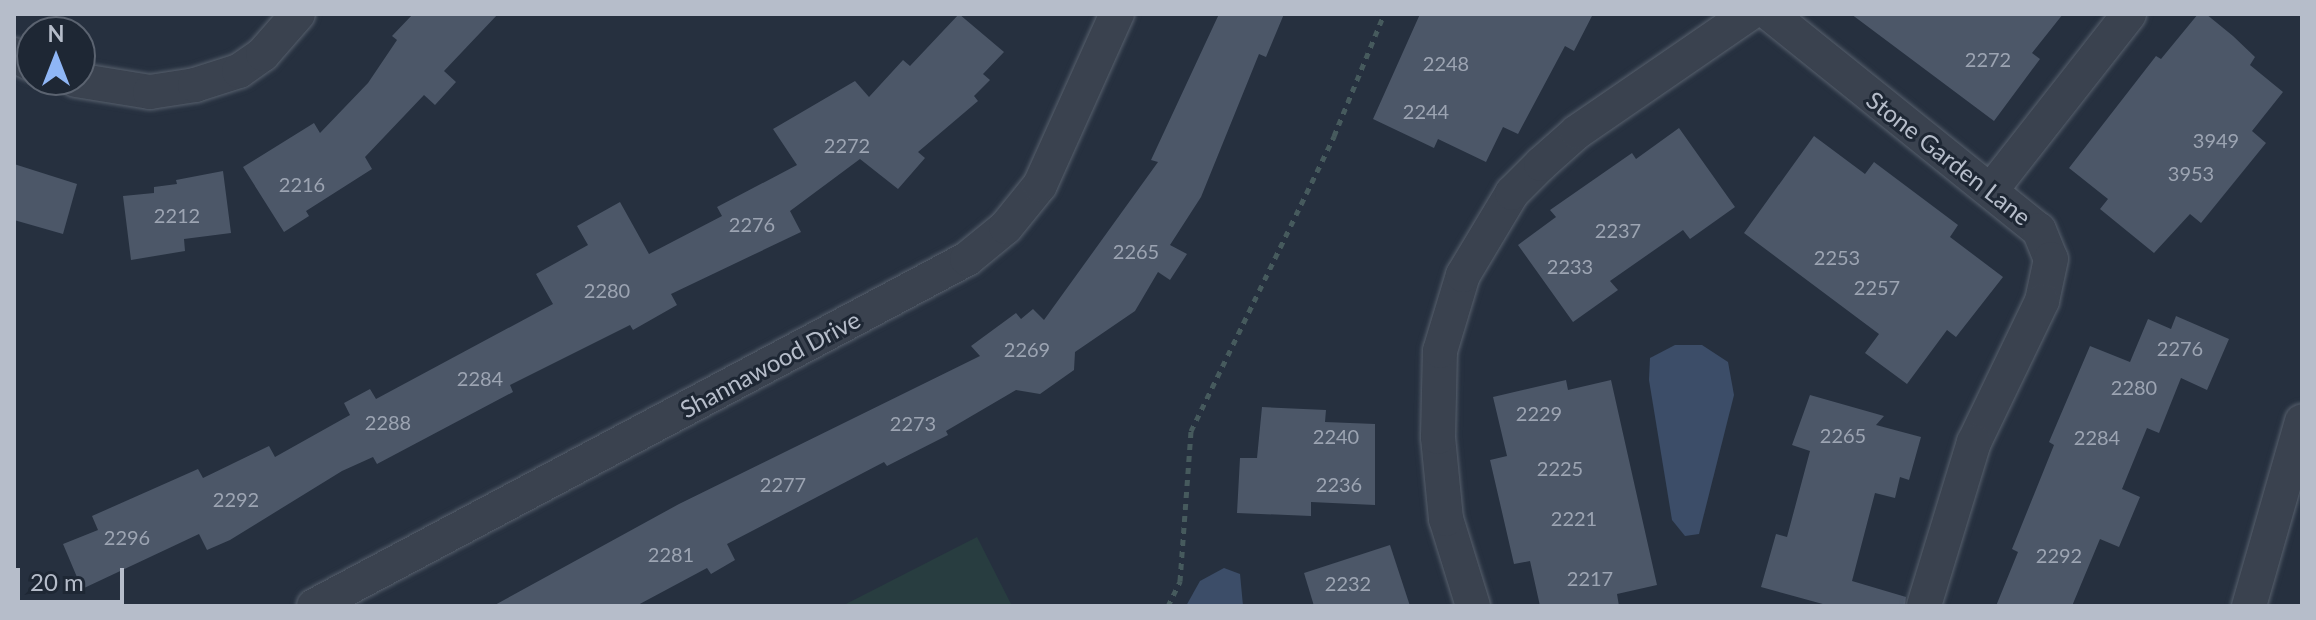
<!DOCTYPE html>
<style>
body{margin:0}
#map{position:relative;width:2316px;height:620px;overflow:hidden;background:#26303f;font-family:Lato,sans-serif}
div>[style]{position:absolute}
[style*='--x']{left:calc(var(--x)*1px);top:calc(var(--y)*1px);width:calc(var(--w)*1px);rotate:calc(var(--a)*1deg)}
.green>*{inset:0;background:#283d40}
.water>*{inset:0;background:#3c4d68}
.building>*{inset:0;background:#4c5768}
.path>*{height:5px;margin-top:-2.5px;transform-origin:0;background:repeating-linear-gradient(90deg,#465a5d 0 6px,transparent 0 12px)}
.roads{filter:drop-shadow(0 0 2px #57606d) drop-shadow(0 0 2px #57606d)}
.street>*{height:34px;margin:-17px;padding:0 17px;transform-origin:17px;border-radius:17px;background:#3a424f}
span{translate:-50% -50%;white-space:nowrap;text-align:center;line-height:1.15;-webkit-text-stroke:6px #1e2734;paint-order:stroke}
.number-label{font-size:20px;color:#9ca4b2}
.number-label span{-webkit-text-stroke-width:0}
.street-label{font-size:24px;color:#b6bdca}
.frame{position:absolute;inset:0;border:16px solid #b6bdca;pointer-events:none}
.north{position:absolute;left:16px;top:16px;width:80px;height:80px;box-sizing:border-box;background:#1e2734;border:2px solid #5b6370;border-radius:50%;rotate:0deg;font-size:22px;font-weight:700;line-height:32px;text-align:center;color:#b6bdca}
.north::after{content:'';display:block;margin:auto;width:28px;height:36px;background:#8fb6f6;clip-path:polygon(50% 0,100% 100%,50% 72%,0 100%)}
.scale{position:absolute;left:16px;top:568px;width:108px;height:36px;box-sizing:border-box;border:4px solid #b6bdca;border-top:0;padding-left:10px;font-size:24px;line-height:28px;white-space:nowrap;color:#b6bdca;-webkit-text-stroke:6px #1e2734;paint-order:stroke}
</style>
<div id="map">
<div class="green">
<div style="clip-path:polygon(977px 537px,1012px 606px,842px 606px)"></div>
</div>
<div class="water">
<div style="clip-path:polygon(1675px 345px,1702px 345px,1728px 362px,1734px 395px,1699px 534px,1685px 536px,1672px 520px,1649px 380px,1650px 358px)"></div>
<div style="clip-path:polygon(1224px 568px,1240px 574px,1243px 606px,1186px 606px,1200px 581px)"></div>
</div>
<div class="building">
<div style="clip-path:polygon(413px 14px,498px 14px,444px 71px,456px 82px,435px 105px,424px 95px,365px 157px,372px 169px,306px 211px,309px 216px,284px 232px,243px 167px,314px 123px,320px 133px,368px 83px,397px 40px,392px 36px)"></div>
<div style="clip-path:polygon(959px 14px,1004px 52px,983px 74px,990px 80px,974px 96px,978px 101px,918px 152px,925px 158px,898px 189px,860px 159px,790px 211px,801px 232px,671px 294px,677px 305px,633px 330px,630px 325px,510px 385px,513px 392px,377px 464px,373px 457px,342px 471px,230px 540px,207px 550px,199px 534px,82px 589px,63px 544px,98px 530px,92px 516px,198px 469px,203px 478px,269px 446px,275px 457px,350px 415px,344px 403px,370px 389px,376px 399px,553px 304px,536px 274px,588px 245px,577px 226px,620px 202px,649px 254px,722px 216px,717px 207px,797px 165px,773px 129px,855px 81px,869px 97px,903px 60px,910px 66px)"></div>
<div style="clip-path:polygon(1219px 14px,1284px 14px,1266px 57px,1259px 54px,1201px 197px,1170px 245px,1187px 254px,1170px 280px,1158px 272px,1135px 311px,1075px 352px,1074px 370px,1040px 394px,1016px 390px,946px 431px,948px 435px,887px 466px,884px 462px,727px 544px,735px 560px,711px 574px,707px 568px,636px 606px,493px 606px,679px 504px,980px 356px,971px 346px,1016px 313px,1021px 319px,1033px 309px,1044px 320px,1158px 162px,1151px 160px)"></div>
<div style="clip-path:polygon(1420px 14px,1593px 14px,1574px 51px,1565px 46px,1518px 134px,1503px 127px,1486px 162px,1438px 139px,1434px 148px,1373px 119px)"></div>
<div style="clip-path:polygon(1851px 14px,2063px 14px,2032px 53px,2040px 59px,1994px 121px)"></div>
<div style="clip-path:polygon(2198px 14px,2206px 14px,2233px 36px,2255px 57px,2250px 65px,2283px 92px,2252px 131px,2266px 143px,2201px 223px,2190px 214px,2154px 253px,2100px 209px,2108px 199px,2069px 168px,2156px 56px,2161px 59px)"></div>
<div style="clip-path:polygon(1679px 128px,1735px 207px,1690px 239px,1683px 230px,1610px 281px,1618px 290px,1573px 322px,1518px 245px,1556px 217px,1550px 210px,1632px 153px,1636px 159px)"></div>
<div style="clip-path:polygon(1814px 136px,1865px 174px,1874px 162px,1958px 225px,1950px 237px,2003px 277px,1956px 337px,1947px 330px,1907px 384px,1865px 353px,1879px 334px,1744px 233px)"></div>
<div style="clip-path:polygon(14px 164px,77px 184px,63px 234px,14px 220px)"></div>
<div style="clip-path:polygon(223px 171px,231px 233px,184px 239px,185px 251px,131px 260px,123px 196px,154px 193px,154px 187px,177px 184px,176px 180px)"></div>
<div style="clip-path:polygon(2176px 316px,2229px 339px,2207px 390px,2181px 378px,2159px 433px,2147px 428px,2122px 489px,2140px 497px,2119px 547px,2100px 539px,2072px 606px,1996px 606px,2018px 552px,2012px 549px,2054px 445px,2049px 442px,2090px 346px,2130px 362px,2148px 319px,2171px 329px)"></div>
<div style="clip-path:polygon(1566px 380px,1568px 390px,1611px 380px,1657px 585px,1617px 594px,1619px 606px,1540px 606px,1530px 561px,1514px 564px,1490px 460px,1507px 456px,1493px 397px)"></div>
<div style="clip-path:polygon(1810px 395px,1884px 416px,1876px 425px,1921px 437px,1909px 480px,1900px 477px,1895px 498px,1875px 493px,1852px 581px,1906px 597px,1905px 606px,1830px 606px,1761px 587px,1776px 534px,1787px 537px,1810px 451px,1792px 445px)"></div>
<div style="clip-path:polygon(1262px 407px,1326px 410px,1325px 422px,1375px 424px,1375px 505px,1311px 502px,1311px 516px,1237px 513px,1240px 458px,1257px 458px)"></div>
<div style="clip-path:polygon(1390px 545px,1410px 606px,1314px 606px,1304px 573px)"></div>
</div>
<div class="path">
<div style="--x:1168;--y:606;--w:28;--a:-64"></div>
<div style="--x:1180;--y:581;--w:150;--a:-85.8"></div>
<div style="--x:1191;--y:431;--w:328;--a:-64.1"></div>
<div style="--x:1334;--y:136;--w:132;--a:-67.7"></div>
</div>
<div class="roads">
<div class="street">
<div style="--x:1770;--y:14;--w:345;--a:38.8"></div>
<div style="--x:2039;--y:230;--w:31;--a:68"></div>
<div style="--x:2051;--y:259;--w:43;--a:102.1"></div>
<div style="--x:2042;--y:301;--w:157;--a:115.7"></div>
<div style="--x:1974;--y:442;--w:171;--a:107"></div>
<div style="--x:14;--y:55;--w:20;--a:27"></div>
<div style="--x:76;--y:80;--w:75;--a:9.2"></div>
<div style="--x:150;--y:92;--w:46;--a:-8.8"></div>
<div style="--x:195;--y:85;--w:46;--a:-17.7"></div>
<div style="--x:239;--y:71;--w:29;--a:-35"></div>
<div style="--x:263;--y:54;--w:53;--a:-48.8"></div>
<div style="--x:1992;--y:189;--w:222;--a:-51.9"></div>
<div style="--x:314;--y:606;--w:739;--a:-27.99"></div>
<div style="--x:967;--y:259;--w:50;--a:-39.4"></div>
<div style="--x:1006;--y:227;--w:54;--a:-51"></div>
<div style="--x:1040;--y:185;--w:188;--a:-65.8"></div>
<div style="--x:1473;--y:606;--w:91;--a:-107.2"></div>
<div style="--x:1446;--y:519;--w:82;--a:-95.6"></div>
<div style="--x:1438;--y:437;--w:86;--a:-88.7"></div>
<div style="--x:1440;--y:351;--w:79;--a:-73.2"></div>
<div style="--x:1463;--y:275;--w:96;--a:-59.1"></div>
<div style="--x:1512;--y:193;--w:41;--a:-45"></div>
<div style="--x:1541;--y:164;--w:48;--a:-41.6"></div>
<div style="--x:1577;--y:132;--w:209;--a:-34.5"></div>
<div style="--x:2249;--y:606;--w:192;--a:-74"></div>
</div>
</div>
<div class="number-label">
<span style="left:1988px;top:59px">2272</span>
<span style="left:1446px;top:63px">2248</span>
<span style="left:1426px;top:111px">2244</span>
<span style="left:2216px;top:140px">3949</span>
<span style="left:847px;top:145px">2272</span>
<span style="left:2191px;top:173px">3953</span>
<span style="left:302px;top:184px">2216</span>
<span style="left:177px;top:215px">2212</span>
<span style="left:752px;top:224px">2276</span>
<span style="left:1618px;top:230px">2237</span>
<span style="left:1136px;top:251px">2265</span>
<span style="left:1837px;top:257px">2253</span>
<span style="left:1570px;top:266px">2233</span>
<span style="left:1877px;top:287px">2257</span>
<span style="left:607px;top:290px">2280</span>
<span style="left:2180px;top:348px">2276</span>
<span style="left:1027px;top:349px">2269</span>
<span style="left:480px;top:378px">2284</span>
<span style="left:2134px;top:387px">2280</span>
<span style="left:1539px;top:413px">2229</span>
<span style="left:388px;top:422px">2288</span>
<span style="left:913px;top:423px">2273</span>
<span style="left:1843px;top:435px">2265</span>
<span style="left:1336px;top:436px">2240</span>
<span style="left:2097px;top:437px">2284</span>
<span style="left:1560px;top:468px">2225</span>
<span style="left:783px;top:484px">2277</span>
<span style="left:1339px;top:484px">2236</span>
<span style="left:236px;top:499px">2292</span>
<span style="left:1574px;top:518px">2221</span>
<span style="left:127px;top:537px">2296</span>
<span style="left:671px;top:554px">2281</span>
<span style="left:2059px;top:555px">2292</span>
<span style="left:1590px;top:578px">2217</span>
<span style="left:1348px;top:583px">2232</span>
</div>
<div class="street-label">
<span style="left:1949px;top:158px;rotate:38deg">Stone Garden Lane</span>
<span style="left:770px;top:364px;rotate:-28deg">Shannawood Drive</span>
</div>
<div class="frame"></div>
<div class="north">N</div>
<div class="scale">20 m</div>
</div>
